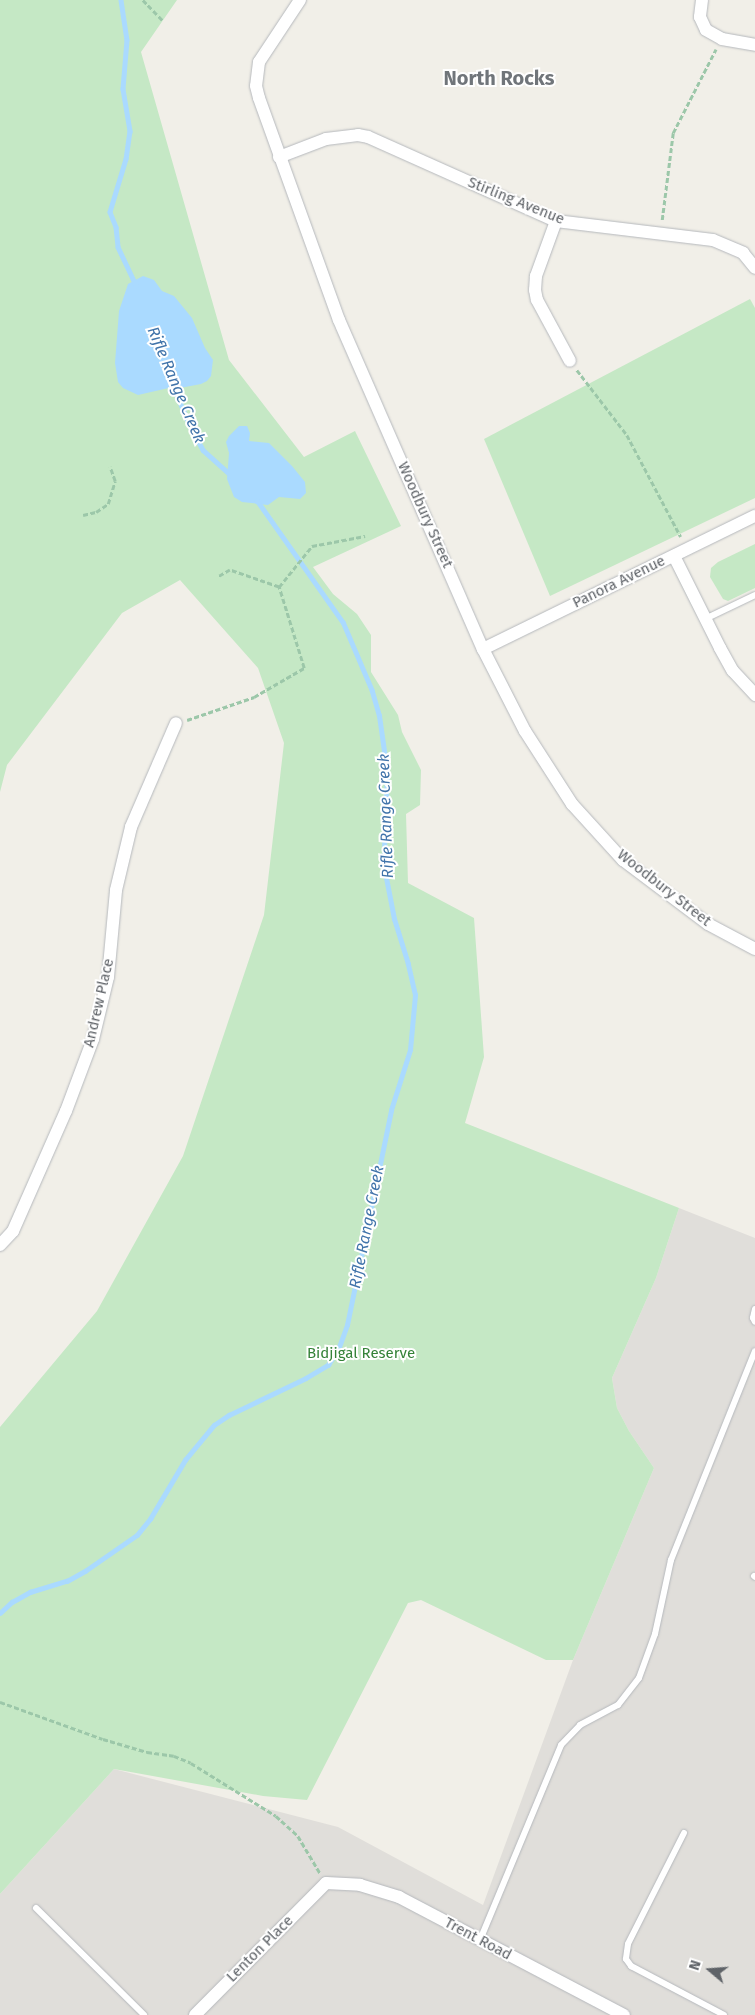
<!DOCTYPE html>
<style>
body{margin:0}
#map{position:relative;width:755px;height:2015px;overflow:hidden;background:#f1efe8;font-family:"Fira Sans",sans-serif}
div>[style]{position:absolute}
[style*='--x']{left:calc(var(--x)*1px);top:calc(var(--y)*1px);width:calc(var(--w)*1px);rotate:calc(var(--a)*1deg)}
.industrial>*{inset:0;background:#e0deda}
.green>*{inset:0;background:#c5e8c5}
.water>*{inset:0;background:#aadaff}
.stream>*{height:4.5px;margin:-2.25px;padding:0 2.25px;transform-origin:2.25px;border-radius:2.25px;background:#aadaff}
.path>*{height:2.5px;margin-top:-1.25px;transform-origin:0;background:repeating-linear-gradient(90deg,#9cc7a9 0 5px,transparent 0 7.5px)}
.roads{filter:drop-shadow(0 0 1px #b5b8bc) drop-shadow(0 0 1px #b5b8bc)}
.service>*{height:6px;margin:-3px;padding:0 3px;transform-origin:3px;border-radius:3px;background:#fff}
.minor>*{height:12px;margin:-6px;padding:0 6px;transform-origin:6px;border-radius:6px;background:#fff}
span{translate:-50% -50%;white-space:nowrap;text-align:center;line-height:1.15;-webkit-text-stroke:4px #fff;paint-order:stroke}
.street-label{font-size:15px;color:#5f6368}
.park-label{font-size:15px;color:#348238}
.water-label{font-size:16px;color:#4174aa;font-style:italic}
.district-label{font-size:20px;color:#70757a;font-weight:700}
.north{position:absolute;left:685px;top:1945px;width:50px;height:50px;-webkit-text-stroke:4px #fff;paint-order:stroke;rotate:288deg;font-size:14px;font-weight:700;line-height:20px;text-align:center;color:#5f6368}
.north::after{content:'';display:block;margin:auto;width:18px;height:22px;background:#5f6368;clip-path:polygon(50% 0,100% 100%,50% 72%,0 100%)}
</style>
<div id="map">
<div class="industrial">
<div style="clip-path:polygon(679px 1208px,755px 1238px,755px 2015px,0 2015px,0 1894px,114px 1769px,338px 1827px,483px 1905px,573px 1660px,654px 1468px,629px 1431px,617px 1408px,612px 1378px,656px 1278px)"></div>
</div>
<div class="green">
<div style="clip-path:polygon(0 0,177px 0,141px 52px,229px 360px,304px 457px,355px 431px,401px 526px,313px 567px,333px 594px,357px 614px,371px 635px,371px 672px,398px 715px,402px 732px,421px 770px,420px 805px,406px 814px,408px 883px,474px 918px,484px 1057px,465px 1123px,679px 1208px,656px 1278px,612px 1378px,617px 1408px,629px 1431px,654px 1468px,573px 1660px,546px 1660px,421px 1600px,408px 1603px,307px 1800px,263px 1796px,114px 1769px,0 1894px,0 1427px,97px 1311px,183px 1156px,264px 915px,284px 743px,258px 668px,180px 580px,122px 613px,7px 765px,0 792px)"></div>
<div style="clip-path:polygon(750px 299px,755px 308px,755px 498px,550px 596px,484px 439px)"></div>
<div style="clip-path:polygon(755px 544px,755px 588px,728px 601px,723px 599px,710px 577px,711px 568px,718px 562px)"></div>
</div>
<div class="water">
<div style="clip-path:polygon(143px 276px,154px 280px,162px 291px,174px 296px,192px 318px,205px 348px,213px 360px,211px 376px,207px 381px,201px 384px,180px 388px,173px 387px,138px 395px,123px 388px,118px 382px,115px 363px,119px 311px,128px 284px)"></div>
<div style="clip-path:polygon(239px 426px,247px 426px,250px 433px,249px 441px,269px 443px,292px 466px,305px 482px,306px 493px,300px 499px,279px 497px,268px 505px,242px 502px,234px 497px,227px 479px,229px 453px,226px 442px,229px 436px)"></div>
</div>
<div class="stream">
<div style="--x:121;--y:0;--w:40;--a:81.5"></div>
<div style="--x:127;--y:40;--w:49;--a:94.7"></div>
<div style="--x:123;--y:89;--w:43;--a:80.5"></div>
<div style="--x:130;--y:131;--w:28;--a:98"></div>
<div style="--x:126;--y:159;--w:55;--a:106.8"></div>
<div style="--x:110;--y:212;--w:16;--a:68"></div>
<div style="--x:116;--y:227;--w:20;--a:84"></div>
<div style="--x:118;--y:247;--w:42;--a:64.7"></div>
<div style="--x:171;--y:381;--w:51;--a:66.9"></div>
<div style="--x:191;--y:428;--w:25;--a:61"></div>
<div style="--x:203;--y:450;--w:39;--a:42"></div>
<div style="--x:0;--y:1613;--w:16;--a:-43"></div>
<div style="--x:12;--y:1602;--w:21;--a:-29"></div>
<div style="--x:30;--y:1592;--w:39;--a:-17"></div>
<div style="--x:67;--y:1581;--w:21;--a:-29"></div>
<div style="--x:85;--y:1571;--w:63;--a:-34.7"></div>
<div style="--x:137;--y:1535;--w:21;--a:-51"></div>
<div style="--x:150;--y:1519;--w:69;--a:-59.3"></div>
<div style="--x:185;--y:1460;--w:45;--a:-50.4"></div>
<div style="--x:214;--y:1425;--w:18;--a:-34"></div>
<div style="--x:229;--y:1415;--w:85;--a:-25.7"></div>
<div style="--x:306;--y:1378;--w:26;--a:-31"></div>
<div style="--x:328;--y:1365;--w:21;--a:-59"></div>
<div style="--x:339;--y:1347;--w:23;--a:-70"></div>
<div style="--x:347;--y:1325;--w:219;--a:-78.4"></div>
<div style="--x:391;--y:1110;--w:63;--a:-72.4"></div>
<div style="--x:410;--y:1050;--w:55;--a:-84.8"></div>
<div style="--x:415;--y:995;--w:32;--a:-103"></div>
<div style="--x:408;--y:964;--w:47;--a:-107.3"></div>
<div style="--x:394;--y:919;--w:42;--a:-101"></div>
<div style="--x:386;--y:878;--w:29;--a:-94"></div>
<div style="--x:384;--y:849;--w:77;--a:-87.8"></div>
<div style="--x:387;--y:772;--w:57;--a:-98.1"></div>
<div style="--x:379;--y:716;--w:26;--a:-106"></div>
<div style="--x:372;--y:691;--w:74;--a:-113.1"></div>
<div style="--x:343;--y:623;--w:149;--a:-125.2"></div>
</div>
<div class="path">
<div style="--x:143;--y:0;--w:28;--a:46"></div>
<div style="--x:662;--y:220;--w:88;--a:-82.8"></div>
<div style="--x:673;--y:133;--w:94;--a:-62.9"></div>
<div style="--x:577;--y:370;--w:82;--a:52.4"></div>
<div style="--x:627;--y:435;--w:115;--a:62.1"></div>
<div style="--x:83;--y:515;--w:13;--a:-13"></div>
<div style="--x:96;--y:512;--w:14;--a:-34"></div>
<div style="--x:108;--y:504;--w:24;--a:-73"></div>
<div style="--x:115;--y:481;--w:15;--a:-110"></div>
<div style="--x:279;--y:587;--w:53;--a:-51.2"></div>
<div style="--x:312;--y:546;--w:54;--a:-10.7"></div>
<div style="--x:187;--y:720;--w:71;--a:-18.9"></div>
<div style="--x:254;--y:697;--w:58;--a:-30.1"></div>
<div style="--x:304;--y:668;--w:85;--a:-107.2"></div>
<div style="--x:279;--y:587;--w:52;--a:-160.9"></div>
<div style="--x:230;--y:570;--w:14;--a:150"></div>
<div style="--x:0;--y:1702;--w:109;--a:19.8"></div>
<div style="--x:103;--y:1739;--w:46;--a:16.5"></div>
<div style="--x:147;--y:1752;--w:27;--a:8"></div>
<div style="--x:174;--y:1756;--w:18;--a:22"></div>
<div style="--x:191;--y:1763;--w:100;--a:31.9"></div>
<div style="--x:276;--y:1816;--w:30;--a:42"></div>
<div style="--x:298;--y:1836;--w:43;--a:59.3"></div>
</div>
<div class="roads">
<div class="service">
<div style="--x:705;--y:619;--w:55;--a:-25.6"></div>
<div style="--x:755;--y:1309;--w:9;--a:103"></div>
<div style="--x:753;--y:1318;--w:4;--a:63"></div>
<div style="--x:754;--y:1576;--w:1;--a:45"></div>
<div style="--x:684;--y:1833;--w:124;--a:116.8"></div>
<div style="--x:628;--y:1944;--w:15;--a:98"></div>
<div style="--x:626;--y:1959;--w:9;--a:54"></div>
<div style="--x:631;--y:1966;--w:105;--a:27.8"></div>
<div style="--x:36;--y:1908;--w:152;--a:44.7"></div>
<div style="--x:480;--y:1940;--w:211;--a:-67.4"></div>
<div style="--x:561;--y:1745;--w:28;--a:-46"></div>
<div style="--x:580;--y:1725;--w:43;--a:-27.8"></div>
<div style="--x:618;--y:1705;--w:34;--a:-52"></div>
<div style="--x:639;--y:1678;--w:47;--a:-70"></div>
<div style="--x:655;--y:1634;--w:76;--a:-77.8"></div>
<div style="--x:671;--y:1560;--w:225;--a:-68.1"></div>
</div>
<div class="minor">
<div style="--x:300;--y:0;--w:74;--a:123.5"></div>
<div style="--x:259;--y:62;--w:24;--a:97"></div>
<div style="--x:256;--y:86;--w:12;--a:76"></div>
<div style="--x:259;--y:98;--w:236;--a:70.2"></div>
<div style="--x:339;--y:320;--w:359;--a:66.4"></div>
<div style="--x:483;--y:649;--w:92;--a:62.9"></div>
<div style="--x:525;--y:731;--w:87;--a:57.2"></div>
<div style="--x:572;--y:804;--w:76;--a:47.7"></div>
<div style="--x:623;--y:860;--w:106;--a:37"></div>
<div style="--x:708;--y:924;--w:53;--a:28"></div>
<div style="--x:702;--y:0;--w:17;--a:97"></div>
<div style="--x:700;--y:17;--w:14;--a:65"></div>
<div style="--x:706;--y:30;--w:18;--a:29"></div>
<div style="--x:722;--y:39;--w:34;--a:10"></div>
<div style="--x:279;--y:157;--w:50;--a:-21"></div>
<div style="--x:326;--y:139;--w:32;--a:-7"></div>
<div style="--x:358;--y:135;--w:10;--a:11"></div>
<div style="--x:368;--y:137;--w:206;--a:24.1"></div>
<div style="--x:556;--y:221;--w:158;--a:6.9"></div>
<div style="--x:713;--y:240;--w:33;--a:23"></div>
<div style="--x:743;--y:253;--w:19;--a:51"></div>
<div style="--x:556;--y:221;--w:59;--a:110"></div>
<div style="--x:536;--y:276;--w:14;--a:94"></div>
<div style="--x:535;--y:290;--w:10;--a:79"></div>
<div style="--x:537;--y:300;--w:69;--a:61.6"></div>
<div style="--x:674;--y:556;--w:103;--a:63.4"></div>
<div style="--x:720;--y:648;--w:26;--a:61"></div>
<div style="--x:733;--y:671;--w:33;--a:47"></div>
<div style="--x:483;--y:649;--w:303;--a:-26.1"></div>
<div style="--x:0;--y:1245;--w:19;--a:-47"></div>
<div style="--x:13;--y:1231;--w:131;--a:-66.2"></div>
<div style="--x:66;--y:1111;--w:77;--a:-69.4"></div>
<div style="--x:93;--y:1039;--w:64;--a:-76.4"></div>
<div style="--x:108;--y:977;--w:87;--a:-84.7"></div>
<div style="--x:116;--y:890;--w:65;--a:-76.6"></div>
<div style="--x:131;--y:827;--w:113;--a:-66.6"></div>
<div style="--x:195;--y:2015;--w:186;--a:-45.2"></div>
<div style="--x:326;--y:1883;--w:34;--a:3"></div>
<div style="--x:360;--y:1885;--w:41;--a:17.1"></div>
<div style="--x:399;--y:1897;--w:254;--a:27.7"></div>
</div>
</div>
<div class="street-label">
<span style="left:516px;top:201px;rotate:22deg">Stirling Avenue</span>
<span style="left:425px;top:515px;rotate:66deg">Woodbury Street</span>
<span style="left:619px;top:582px;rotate:-26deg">Panora Avenue</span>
<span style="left:664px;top:888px;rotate:38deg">Woodbury Street</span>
<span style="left:99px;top:1003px;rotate:-77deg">Andrew Place</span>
<span style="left:478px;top:1939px;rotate:28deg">Trent Road</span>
<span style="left:260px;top:1949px;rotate:-45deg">Lenton Place</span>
</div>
<div class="park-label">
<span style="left:361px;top:1354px">Bidjigal Reserve</span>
</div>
<div class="water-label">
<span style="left:176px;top:385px;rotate:67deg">Rifle Range Creek</span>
<span style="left:386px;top:816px;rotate:-92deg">Rifle Range Creek</span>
<span style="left:367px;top:1227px;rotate:-79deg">Rifle Range Creek</span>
</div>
<div class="district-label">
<span style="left:499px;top:78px">North Rocks</span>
</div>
<div class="north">N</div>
</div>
